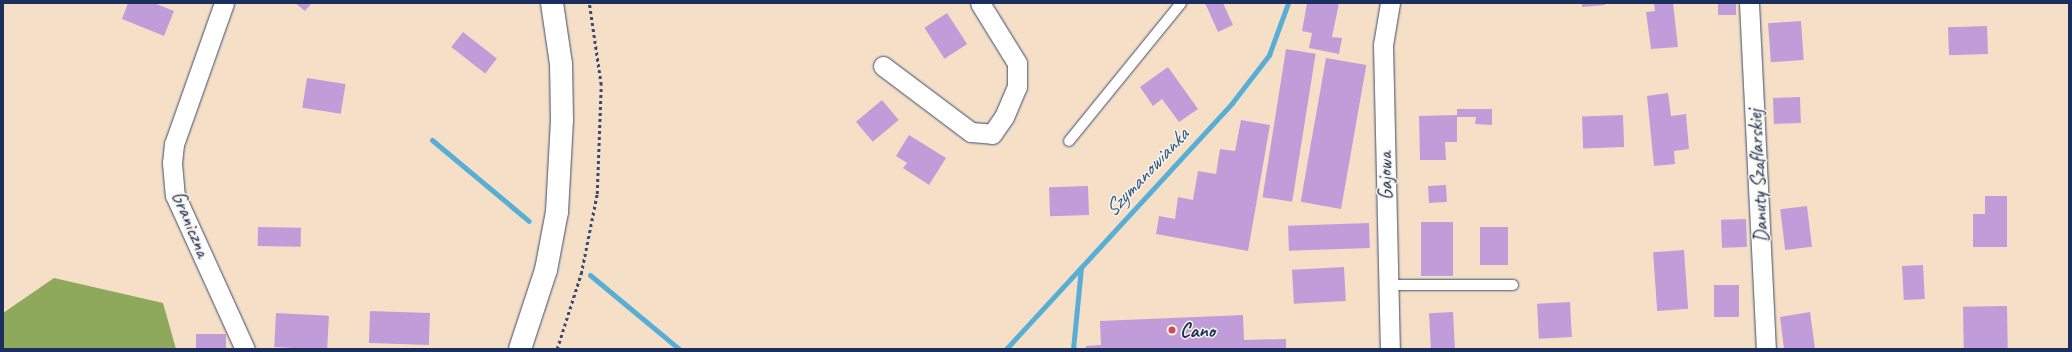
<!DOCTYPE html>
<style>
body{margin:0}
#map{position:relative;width:2072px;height:352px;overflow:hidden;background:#f5e0c7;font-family:Caveat,sans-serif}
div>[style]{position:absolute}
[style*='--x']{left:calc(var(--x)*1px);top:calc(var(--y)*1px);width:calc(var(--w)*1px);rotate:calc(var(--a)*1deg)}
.forest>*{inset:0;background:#8ea95b}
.stream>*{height:5px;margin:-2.5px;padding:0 2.5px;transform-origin:2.5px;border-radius:2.5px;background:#58aed4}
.building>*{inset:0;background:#c09dd8;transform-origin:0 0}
.path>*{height:2.5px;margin-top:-1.25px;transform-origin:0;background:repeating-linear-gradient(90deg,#3c4a6e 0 3px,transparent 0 6px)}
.roads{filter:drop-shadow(0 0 1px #3c4a6e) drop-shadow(0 0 1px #3c4a6e)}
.service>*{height:10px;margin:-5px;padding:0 5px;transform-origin:5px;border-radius:5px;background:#fff}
.minor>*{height:19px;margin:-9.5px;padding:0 9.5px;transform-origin:9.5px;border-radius:9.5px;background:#fff}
.primary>*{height:22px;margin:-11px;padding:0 11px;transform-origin:11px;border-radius:11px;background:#fff}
.dots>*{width:11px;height:11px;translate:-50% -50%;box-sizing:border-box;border:2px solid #f7f3e8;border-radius:50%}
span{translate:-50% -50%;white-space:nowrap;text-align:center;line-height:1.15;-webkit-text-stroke:3px #f7f3e8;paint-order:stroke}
.street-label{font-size:20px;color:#1b2f5e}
.poi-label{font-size:20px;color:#1b2f5e;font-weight:700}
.left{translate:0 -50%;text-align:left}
.water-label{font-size:21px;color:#2d5581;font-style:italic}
.frame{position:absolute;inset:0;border:4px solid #1b2f5e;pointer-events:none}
</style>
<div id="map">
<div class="forest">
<div style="clip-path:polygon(54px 278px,163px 303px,176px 349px,3px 349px,3px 313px)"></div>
</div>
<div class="stream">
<div style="--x:432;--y:140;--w:126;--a:39.9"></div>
<div style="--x:590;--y:275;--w:116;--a:39.7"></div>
<div style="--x:1006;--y:349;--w:334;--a:-47.4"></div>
<div style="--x:1232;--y:103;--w:61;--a:-52.4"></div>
<div style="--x:1269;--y:55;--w:55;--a:-69.9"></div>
<div style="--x:1073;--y:349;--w:82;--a:-84.4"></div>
</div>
<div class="building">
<div style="clip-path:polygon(128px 3px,154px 3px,174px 11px,164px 36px,122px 19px)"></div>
<div style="clip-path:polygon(295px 3px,312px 3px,305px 11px)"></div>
<div style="clip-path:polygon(1205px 3px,1223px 3px,1233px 25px,1218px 32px)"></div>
<div style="clip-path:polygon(1307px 3px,1339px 3px,1332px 37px,1342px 38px,1339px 54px,1309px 48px,1312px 33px,1302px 31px)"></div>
<div style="clip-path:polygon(1582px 3px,1605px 3px,1605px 5px,1582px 7px)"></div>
<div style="clip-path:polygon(1654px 3px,1673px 3px,1678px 47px,1651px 49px,1646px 12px,1655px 11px)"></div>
<div style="left:1718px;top:3px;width:18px;height:12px"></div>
<div style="left:947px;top:13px;width:37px;height:27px;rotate:57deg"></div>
<div style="left:1801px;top:21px;width:39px;height:33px;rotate:86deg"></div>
<div style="left:1987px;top:26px;width:28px;height:39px;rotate:88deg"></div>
<div style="left:463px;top:32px;width:43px;height:19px;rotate:38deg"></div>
<div style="left:1286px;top:49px;width:30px;height:150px;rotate:9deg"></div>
<div style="left:1326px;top:58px;width:41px;height:146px;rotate:10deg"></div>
<div style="clip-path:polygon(1168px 67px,1198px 109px,1179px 122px,1162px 99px,1153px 106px,1140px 87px)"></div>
<div style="left:307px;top:78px;width:39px;height:30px;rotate:9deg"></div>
<div style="clip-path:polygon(1668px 93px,1671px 116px,1686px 114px,1689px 149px,1674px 151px,1675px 164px,1654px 166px,1647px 96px)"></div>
<div style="left:1800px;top:97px;width:26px;height:27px;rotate:88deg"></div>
<div style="left:882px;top:100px;width:26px;height:34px;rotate:50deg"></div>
<div style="clip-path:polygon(1457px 109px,1492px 109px,1492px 125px,1475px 124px,1476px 117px,1457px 117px,1457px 142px,1445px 142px,1446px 160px,1420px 160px,1419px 116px,1457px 115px)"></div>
<div style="left:1623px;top:115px;width:32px;height:41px;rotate:88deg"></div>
<div style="clip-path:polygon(1241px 120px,1270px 125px,1248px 251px,1156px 234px,1159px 216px,1175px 219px,1178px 197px,1193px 200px,1198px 171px,1216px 174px,1220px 149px,1235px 151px)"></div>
<div style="clip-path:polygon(909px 135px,946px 158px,929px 185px,903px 168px,907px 163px,896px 156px)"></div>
<div style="left:1446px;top:185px;width:17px;height:18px;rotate:87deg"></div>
<div style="left:1088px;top:186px;width:29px;height:39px;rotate:88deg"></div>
<div style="clip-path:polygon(1985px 196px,2007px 196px,2007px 247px,1973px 247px,1973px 214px,1985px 214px)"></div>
<div style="left:1807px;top:206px;width:41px;height:27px;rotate:83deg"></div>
<div style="left:1746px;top:219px;width:28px;height:25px;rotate:88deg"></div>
<div style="left:1421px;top:222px;width:32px;height:54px"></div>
<div style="left:1369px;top:223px;width:25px;height:81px;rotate:88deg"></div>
<div style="left:258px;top:227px;width:43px;height:19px;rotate:1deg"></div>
<div style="left:1480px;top:227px;width:28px;height:38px"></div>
<div style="left:1684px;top:250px;width:59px;height:31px;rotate:86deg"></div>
<div style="left:1923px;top:265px;width:34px;height:21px;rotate:87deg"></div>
<div style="left:1344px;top:267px;width:34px;height:52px;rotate:87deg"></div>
<div style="left:1714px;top:285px;width:25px;height:32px"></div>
<div style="left:1570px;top:302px;width:35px;height:33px;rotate:87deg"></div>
<div style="left:2007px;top:306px;width:42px;height:44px;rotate:89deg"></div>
<div style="left:370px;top:311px;width:60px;height:32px;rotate:2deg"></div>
<div style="left:1453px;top:312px;width:37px;height:24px;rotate:87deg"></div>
<div style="clip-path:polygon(1810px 312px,1815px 349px,1784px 349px,1780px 317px)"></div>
<div style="left:276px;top:313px;width:53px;height:34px;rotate:3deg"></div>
<div style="clip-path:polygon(1243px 315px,1244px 340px,1286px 339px,1286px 349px,1086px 349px,1086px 346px,1101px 345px,1100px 321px)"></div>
<div style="left:226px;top:334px;width:15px;height:30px;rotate:90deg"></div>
</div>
<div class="path">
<div style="--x:557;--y:349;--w:79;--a:-72.3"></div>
<div style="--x:581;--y:274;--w:82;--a:-78.7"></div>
<div style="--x:597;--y:194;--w:109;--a:-87.9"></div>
<div style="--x:601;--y:85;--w:83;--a:-98.3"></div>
</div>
<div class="roads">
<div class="service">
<div style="--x:1069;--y:141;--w:178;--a:-50.9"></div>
<div style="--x:1389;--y:285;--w:124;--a:0"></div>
</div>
<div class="minor">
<div style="--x:224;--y:3;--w:150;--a:109.5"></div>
<div style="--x:174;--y:144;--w:19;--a:96"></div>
<div style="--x:172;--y:163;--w:32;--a:85"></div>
<div style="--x:175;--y:195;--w:169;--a:65.6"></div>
<div style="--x:1390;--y:3;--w:43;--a:99.5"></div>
<div style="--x:1383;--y:45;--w:304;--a:88.7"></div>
<div style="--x:1749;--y:3;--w:346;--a:87.2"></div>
<div style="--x:883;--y:66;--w:110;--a:36.9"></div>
<div style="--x:971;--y:132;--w:21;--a:5"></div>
<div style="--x:992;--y:134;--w:21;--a:-55"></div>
<div style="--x:1004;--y:117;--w:33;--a:-67"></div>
<div style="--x:1017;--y:87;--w:24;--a:-90"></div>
<div style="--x:1017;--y:63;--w:70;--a:-121.7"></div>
</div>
<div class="primary">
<div style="--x:520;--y:349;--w:83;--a:-71.8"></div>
<div style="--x:546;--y:270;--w:59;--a:-79.3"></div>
<div style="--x:557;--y:212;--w:92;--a:-86.9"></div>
<div style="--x:562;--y:120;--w:56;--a:-91"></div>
<div style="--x:561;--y:64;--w:62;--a:-98.4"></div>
</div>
</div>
<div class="dots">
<div style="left:1172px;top:330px;background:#d1495b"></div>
</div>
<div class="street-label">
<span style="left:1385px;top:176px;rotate:-92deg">Gajowa</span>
<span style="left:1758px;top:176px;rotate:-93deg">Danuty Szaflarskiej</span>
<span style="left:191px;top:224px;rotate:67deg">Graniczna</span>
</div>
<div class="poi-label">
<span class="left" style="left:1180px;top:330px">Cano</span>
</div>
<div class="water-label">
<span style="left:1146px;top:172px;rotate:-47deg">Szymanowianka</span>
</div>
<div class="frame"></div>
</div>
